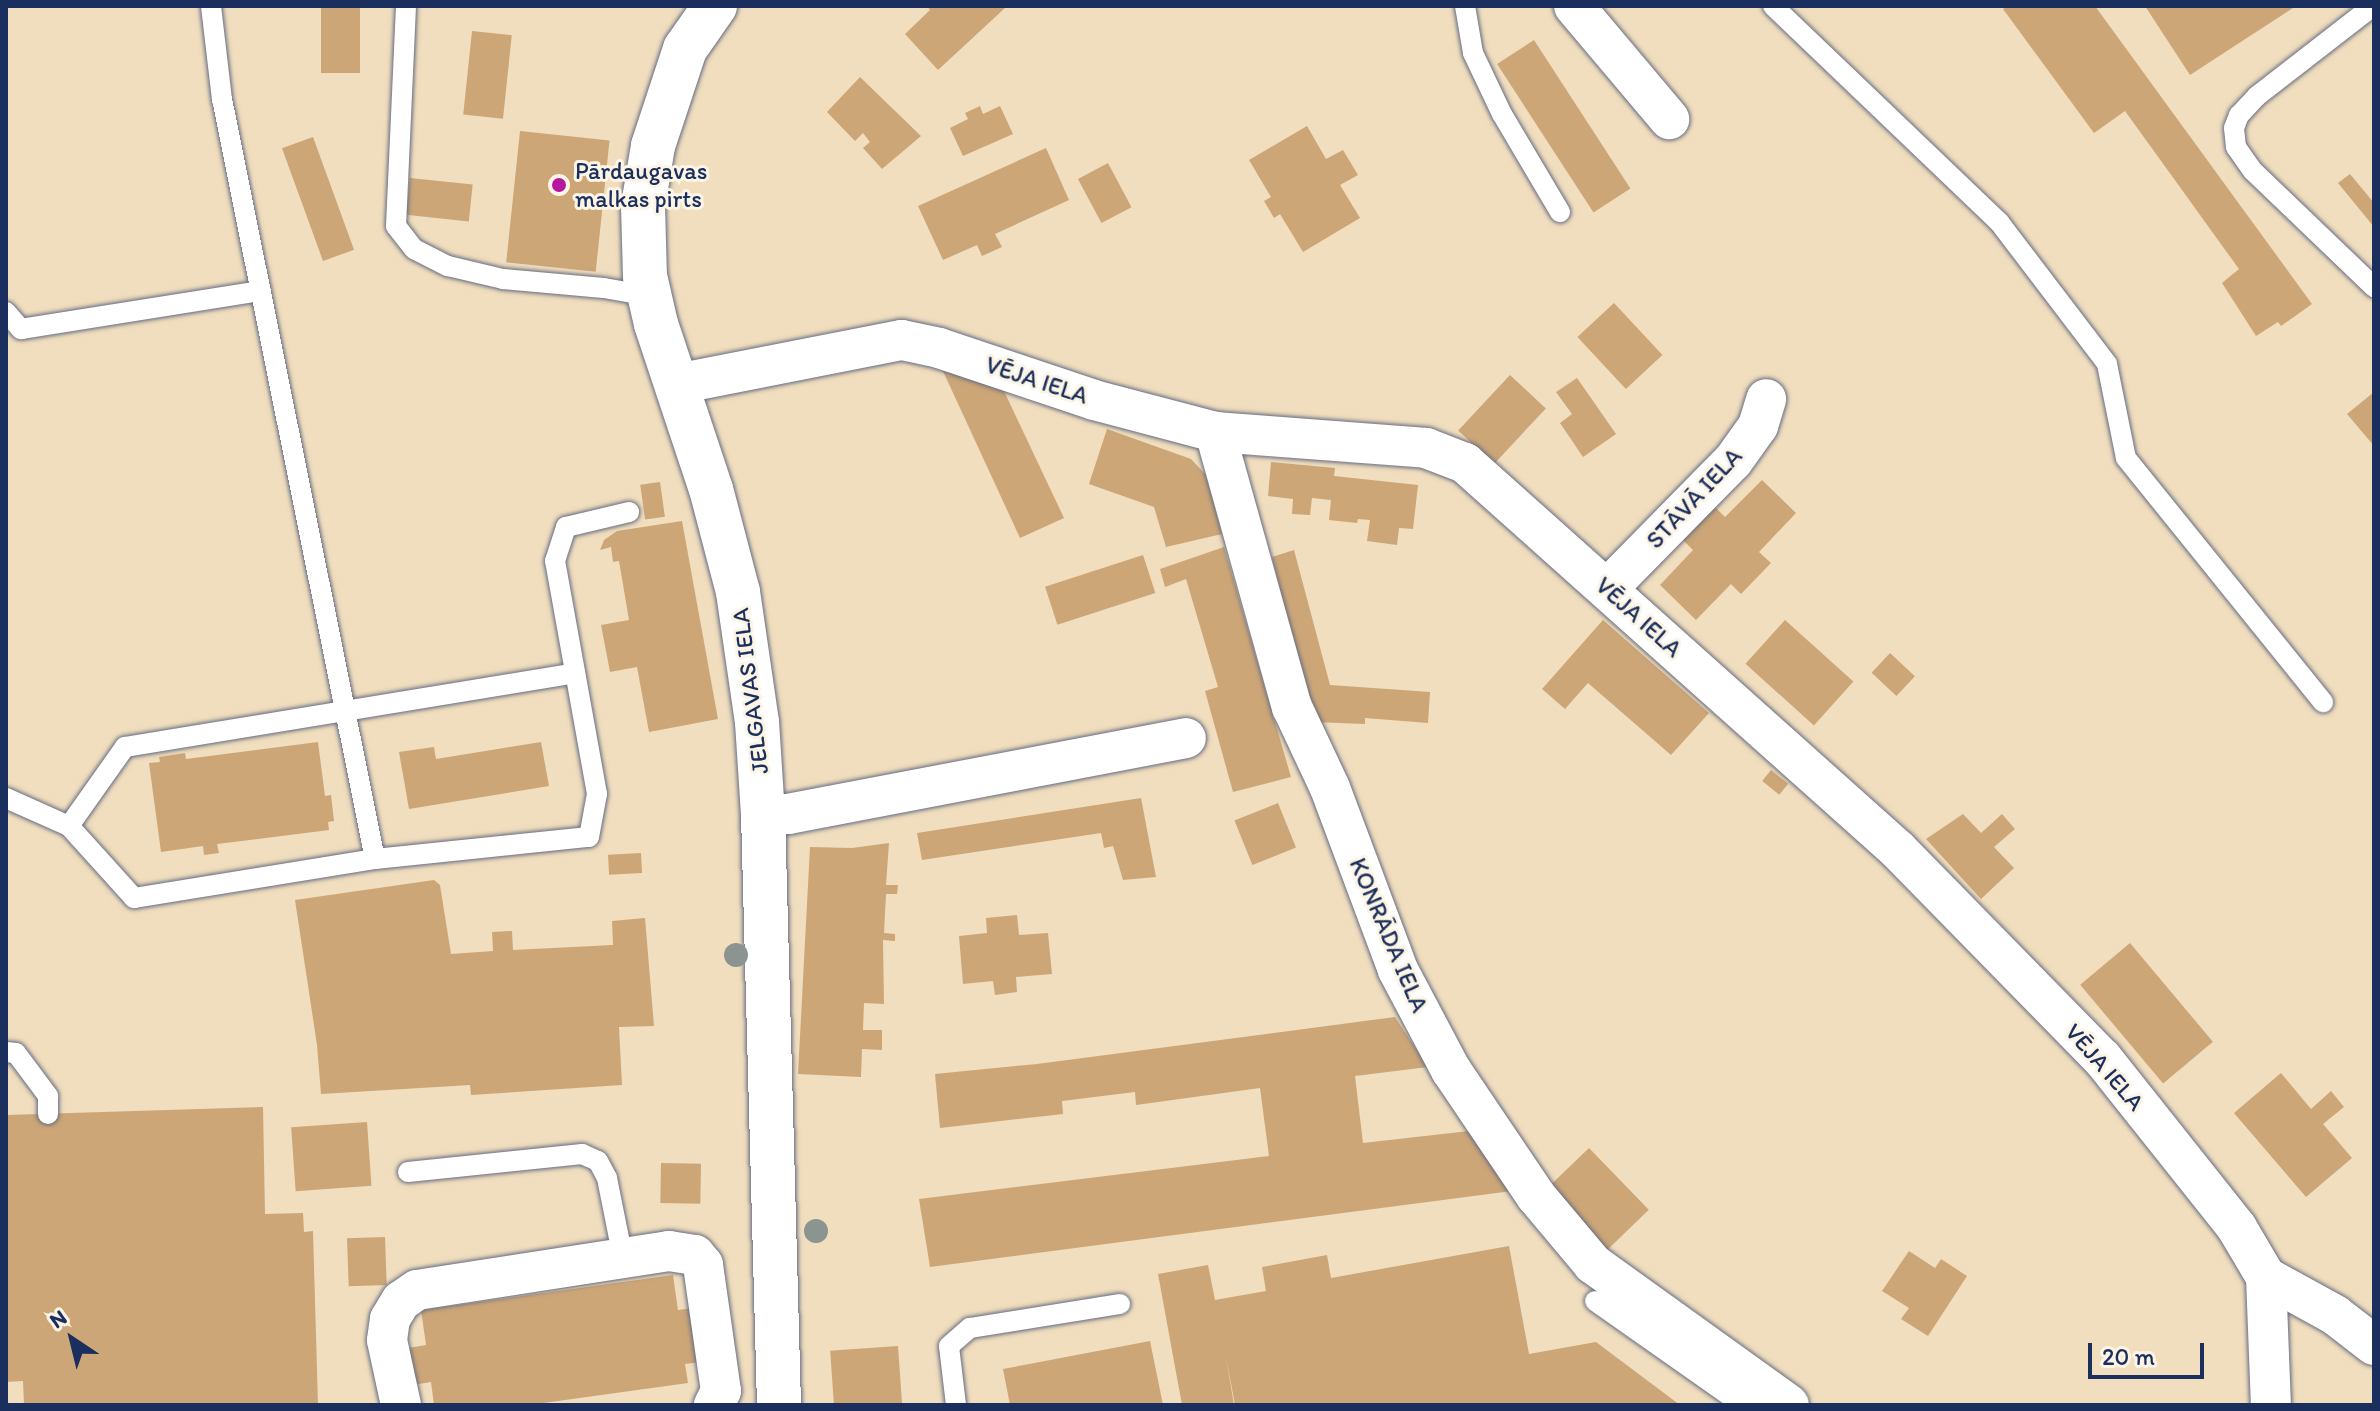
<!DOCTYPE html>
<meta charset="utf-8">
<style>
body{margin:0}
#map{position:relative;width:2380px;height:1411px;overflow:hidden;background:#f1debe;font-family:Itim,sans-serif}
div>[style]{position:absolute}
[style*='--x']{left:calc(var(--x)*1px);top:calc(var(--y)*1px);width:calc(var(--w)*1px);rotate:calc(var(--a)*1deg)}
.building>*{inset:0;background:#cca677;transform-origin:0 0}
.roads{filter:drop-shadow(0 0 2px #666c80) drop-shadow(0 0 2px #666c80)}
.lane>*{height:20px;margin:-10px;padding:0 10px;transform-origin:10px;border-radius:10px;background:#fff}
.street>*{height:40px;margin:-20px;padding:0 20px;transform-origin:20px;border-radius:20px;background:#fff}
.secondary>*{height:44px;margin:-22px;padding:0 22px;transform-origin:22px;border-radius:22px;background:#fff}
.trees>*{width:24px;height:24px;margin:-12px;border-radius:50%;background:#8b9490}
.dots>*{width:22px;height:22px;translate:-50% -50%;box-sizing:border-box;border:4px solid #fcf5e5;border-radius:50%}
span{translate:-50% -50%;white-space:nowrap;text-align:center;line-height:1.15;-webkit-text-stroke:6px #fcf5e5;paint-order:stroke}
.poi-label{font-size:24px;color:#1b2f5e}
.left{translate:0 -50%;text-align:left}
.street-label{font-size:24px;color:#1b2f5e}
.frame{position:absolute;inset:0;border:8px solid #1b2f5e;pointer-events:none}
.north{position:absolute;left:32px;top:1299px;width:80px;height:80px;-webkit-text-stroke:6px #fcf5e5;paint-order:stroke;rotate:325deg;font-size:22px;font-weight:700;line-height:32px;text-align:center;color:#1b2f5e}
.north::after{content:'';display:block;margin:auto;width:28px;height:36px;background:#1b2f5e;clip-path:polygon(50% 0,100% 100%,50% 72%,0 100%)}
.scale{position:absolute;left:2088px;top:1343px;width:116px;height:36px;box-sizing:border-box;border:4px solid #1b2f5e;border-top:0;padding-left:10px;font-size:24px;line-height:28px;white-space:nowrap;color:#1b2f5e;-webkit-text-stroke:6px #fcf5e5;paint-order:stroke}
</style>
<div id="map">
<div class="building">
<div style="left:321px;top:6px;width:39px;height:67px"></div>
<div style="clip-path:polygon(927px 6px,1003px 6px,1005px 8px,938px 70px,905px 34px,930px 10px)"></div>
<div style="clip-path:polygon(2007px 6px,2095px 6px,2312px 304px,2281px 326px,2278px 322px,2256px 336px,2222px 283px,2239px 269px,2125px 111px,2094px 133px,2003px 9px)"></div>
<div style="clip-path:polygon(2145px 6px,2296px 6px,2190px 75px)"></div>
<div style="left:472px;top:31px;width:40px;height:84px;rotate:6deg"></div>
<div style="left:1534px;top:40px;width:177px;height:44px;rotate:57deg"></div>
<div style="clip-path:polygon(860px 77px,921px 136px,882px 169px,863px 148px,870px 142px,863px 133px,855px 141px,827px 112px)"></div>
<div style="clip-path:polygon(980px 106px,983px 114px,1000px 106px,1013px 134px,963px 156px,950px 128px,968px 119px,965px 113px)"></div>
<div style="clip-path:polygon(1307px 126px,1326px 159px,1343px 150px,1358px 175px,1340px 185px,1360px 218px,1303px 252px,1280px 214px,1274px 218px,1264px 201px,1271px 197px,1249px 160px)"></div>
<div style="left:520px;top:131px;width:90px;height:132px;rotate:6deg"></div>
<div style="left:313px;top:137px;width:120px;height:33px;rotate:70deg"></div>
<div style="clip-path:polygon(1046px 148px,1069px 200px,995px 234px,1002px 247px,982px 256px,977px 245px,943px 260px,918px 206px)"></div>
<div style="left:1108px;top:163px;width:50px;height:34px;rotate:62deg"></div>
<div style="clip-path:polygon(2350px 174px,2374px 203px,2374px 227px,2338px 183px)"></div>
<div style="left:410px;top:178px;width:63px;height:37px;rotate:6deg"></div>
<div style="left:1614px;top:303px;width:71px;height:50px;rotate:47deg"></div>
<div style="clip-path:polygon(942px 369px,1004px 391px,1064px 518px,1020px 538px)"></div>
<div style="left:1510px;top:375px;width:49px;height:76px;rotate:43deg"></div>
<div style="clip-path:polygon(1577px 378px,1616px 434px,1583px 457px,1560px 423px,1572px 414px,1556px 392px)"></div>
<div style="clip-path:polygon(2374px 392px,2374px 446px,2347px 414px)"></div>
<div style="clip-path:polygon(1107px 429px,1191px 459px,1206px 475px,1222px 534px,1166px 547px,1154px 507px,1089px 484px)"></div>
<div style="clip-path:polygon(1271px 462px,1335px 468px,1334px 476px,1418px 485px,1413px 529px,1399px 528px,1397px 545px,1367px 541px,1370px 520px,1358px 519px,1357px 523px,1329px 520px,1331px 500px,1312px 498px,1310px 515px,1292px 514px,1293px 499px,1268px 496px)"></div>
<div style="clip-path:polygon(1762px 480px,1796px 513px,1759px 552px,1771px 563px,1741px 594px,1731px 584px,1696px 620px,1660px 585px,1693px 550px,1683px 540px,1715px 507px,1725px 517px)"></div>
<div style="left:660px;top:482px;width:35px;height:20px;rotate:82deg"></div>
<div style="clip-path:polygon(682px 521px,718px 719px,649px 732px,637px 667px,610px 672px,601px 625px,629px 620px,619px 561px,613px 562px,611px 547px,600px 550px,604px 540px,617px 531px)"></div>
<div style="clip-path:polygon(1224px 547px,1291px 777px,1233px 792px,1205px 691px,1218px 687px,1186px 579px,1165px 587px,1160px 569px)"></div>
<div style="clip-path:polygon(1294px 550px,1330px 685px,1430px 692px,1428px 723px,1365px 718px,1365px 724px,1313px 722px,1272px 557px)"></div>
<div style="left:1143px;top:555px;width:40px;height:103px;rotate:72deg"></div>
<div style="clip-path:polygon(1603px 620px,1709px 713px,1671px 755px,1588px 683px,1565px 709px,1542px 689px)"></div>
<div style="left:1785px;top:620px;width:92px;height:59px;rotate:42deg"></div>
<div style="left:1890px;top:653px;width:34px;height:27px;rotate:43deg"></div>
<div style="clip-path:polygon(318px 742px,325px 796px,331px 795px,334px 821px,328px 822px,329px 830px,217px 844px,219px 853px,204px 855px,203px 846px,161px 852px,149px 763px,160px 762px,159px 757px,185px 753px,186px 759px)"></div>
<div style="clip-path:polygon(541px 742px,549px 786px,409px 809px,399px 752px,434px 747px,436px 759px)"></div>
<div style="left:1771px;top:770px;width:22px;height:14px;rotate:39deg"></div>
<div style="clip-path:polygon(1141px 798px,1156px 877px,1123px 880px,1113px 846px,1104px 848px,1101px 833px,922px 860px,917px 833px)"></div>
<div style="left:1278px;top:803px;width:48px;height:47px;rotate:68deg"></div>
<div style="clip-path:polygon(1963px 814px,1981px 833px,2002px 814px,2015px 829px,1994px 847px,2014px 868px,1981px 899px,1926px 839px)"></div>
<div style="clip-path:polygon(889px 843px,886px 885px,898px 885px,897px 894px,886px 894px,884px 933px,895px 934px,895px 941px,883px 940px,884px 1004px,864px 1003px,863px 1030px,882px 1030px,882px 1050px,862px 1049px,861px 1077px,798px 1074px,810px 847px,852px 848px)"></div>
<div style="left:641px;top:853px;width:20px;height:33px;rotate:87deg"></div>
<div style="clip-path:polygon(434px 880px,440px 885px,451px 954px,493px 951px,492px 932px,512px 931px,513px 950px,613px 945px,612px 921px,645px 918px,654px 1026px,619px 1027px,622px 1085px,471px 1095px,470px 1085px,321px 1094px,317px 1045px,295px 900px)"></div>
<div style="clip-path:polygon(1017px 915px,1019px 935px,1048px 933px,1052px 974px,1016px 977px,1017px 992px,995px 995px,993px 981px,963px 984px,959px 936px,987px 933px,986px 918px)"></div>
<div style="left:2130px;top:943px;width:129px;height:65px;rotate:50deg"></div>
<div style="clip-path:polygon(1395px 1017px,1428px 1067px,1355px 1076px,1363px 1143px,1469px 1131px,1512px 1191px,930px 1267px,919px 1199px,1269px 1156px,1260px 1088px,1136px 1105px,1135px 1092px,1062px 1101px,1063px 1114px,940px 1128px,935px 1074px,1037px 1064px)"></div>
<div style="clip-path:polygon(2281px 1073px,2311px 1109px,2331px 1091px,2344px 1107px,2323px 1124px,2352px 1158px,2306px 1197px,2234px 1113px)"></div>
<div style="clip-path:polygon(263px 1107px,265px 1214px,303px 1213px,304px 1232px,313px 1231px,318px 1405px,24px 1405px,23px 1381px,6px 1382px,6px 1115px)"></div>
<div style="left:367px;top:1122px;width:64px;height:76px;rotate:86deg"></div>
<div style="left:1589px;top:1148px;width:86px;height:57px;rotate:46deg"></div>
<div style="left:661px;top:1163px;width:40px;height:40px;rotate:1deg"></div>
<div style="left:385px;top:1237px;width:48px;height:38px;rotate:88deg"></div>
<div style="clip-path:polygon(1509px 1246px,1529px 1354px,1596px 1342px,1680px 1405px,1235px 1405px,1226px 1357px,1234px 1405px,1182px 1405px,1158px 1274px,1208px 1265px,1215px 1300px,1266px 1291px,1262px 1267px,1327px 1255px,1331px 1278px)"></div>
<div style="clip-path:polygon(1909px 1251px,1935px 1268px,1941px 1259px,1967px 1276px,1928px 1336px,1901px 1319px,1909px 1308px,1882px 1291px)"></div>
<div style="clip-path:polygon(673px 1275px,678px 1310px,694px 1308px,701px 1362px,685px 1364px,688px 1383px,529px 1405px,434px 1405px,431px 1382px,413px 1385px,408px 1348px,426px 1345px,421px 1310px)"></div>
<div style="clip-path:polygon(1150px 1341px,1163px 1405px,1010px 1405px,1003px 1369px)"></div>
<div style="left:898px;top:1346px;width:59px;height:68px;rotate:86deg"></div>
</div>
<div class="roads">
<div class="lane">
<div style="--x:211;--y:6;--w:94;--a:83.3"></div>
<div style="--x:222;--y:99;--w:775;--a:78.62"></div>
<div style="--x:406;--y:6;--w:220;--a:92.6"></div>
<div style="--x:396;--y:226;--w:29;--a:52"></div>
<div style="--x:414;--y:249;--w:38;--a:27"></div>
<div style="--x:448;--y:266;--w:57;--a:13.3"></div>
<div style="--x:503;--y:279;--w:101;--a:5.1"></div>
<div style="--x:604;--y:288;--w:47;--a:9.9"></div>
<div style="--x:1465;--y:6;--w:48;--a:80.3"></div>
<div style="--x:1473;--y:53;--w:68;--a:64.6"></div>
<div style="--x:1502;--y:114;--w:114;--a:59.4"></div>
<div style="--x:1773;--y:6;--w:313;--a:43.7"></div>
<div style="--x:1999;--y:222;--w:178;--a:52.7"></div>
<div style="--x:2107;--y:364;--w:96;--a:78.6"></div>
<div style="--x:2126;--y:458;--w:314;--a:51.1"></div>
<div style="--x:2373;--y:6;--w:147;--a:142.2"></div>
<div style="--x:2257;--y:96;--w:26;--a:133"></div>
<div style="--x:2239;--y:115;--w:14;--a:111"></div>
<div style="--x:2234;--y:128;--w:19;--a:84"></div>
<div style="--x:2236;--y:147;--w:29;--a:55"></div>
<div style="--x:2253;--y:171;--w:168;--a:43.8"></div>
<div style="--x:6;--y:312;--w:23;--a:49"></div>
<div style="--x:21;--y:329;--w:243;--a:-9"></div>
<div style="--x:6;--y:798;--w:69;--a:24"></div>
<div style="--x:69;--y:826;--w:97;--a:47.9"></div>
<div style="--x:134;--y:898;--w:244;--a:-9.2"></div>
<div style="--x:375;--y:859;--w:215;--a:-5.9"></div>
<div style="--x:589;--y:837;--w:44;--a:-79.5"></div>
<div style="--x:597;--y:794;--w:237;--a:-100.2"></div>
<div style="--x:555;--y:561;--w:36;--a:-72"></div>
<div style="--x:566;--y:527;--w:65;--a:-13.4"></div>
<div style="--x:69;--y:826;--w:97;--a:-54.7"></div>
<div style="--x:125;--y:747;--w:456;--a:-9.3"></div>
<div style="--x:6;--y:1052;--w:10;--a:6"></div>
<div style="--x:16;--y:1053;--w:54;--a:53.3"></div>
<div style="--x:48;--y:1096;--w:18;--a:90"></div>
<div style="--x:408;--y:1172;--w:175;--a:-5.9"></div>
<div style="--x:582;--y:1154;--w:17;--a:24"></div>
<div style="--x:598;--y:1161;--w:19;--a:62"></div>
<div style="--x:607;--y:1178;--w:82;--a:78.7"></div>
<div style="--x:1595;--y:1301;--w:181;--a:35.1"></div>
<div style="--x:956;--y:1405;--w:59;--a:-96.8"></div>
<div style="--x:949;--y:1346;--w:28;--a:-41"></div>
<div style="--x:970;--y:1328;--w:152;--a:-9.1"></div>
</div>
<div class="street">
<div style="--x:1574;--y:6;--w:148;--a:49.9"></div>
<div style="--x:677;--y:384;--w:229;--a:-11.1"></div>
<div style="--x:902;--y:340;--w:38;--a:12"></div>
<div style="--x:939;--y:348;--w:163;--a:18.5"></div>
<div style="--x:1094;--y:400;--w:125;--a:14.8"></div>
<div style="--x:1215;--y:432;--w:212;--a:4.3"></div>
<div style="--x:1426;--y:448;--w:42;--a:21"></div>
<div style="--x:1465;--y:463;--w:581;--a:41.79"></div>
<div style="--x:1898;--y:850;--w:291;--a:45.6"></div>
<div style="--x:2102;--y:1058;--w:217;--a:51.5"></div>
<div style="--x:2237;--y:1228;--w:57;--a:59.4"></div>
<div style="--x:2266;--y:1277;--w:128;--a:87.8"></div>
<div style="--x:1215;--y:432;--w:286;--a:74.4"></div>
<div style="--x:1292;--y:707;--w:89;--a:64.9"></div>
<div style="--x:1330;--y:788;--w:194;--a:69.5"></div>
<div style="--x:1398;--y:970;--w:113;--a:62.1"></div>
<div style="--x:1451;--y:1070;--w:152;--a:56"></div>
<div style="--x:1536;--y:1196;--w:89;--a:50"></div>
<div style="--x:1593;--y:1264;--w:241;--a:35.7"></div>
<div style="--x:1608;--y:588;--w:178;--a:-45.5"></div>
<div style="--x:1733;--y:461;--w:43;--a:-54.5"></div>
<div style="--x:1758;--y:426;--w:28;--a:-73"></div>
<div style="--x:763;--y:814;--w:25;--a:0"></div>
<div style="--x:788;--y:814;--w:405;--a:-10.8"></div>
<div style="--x:2266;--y:1277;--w:79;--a:28.8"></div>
<div style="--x:2335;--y:1315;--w:49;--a:37.6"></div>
<div style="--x:401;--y:1405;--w:66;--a:-102.2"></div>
<div style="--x:387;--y:1340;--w:21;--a:-82"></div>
<div style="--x:390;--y:1319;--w:21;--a:-59"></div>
<div style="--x:401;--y:1301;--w:19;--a:-35"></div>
<div style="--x:417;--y:1290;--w:255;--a:-8.8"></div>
<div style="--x:669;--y:1251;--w:26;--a:9"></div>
<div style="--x:695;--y:1255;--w:13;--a:51"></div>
<div style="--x:703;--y:1265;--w:127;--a:81.9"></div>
<div style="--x:721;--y:1391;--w:16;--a:117"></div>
</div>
<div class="secondary">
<div style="--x:715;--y:6;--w:52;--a:124.9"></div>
<div style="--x:685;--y:49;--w:102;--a:108.3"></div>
<div style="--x:653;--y:146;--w:61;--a:99.5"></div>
<div style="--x:643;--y:206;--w:70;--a:88.4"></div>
<div style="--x:645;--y:276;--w:49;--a:77.1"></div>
<div style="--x:656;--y:324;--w:174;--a:71.6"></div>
<div style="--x:711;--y:489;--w:106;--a:75.3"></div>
<div style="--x:738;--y:592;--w:131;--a:81.7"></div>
<div style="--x:757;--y:722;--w:92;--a:86.3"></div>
<div style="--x:763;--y:814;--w:591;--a:88.45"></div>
</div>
</div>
<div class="trees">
<div style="left:736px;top:955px"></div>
<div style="left:816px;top:1231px"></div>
</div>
<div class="dots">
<div style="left:559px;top:185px;background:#b5179e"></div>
</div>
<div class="poi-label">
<span class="left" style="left:575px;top:185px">Pārdaugavas<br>malkas pirts</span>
</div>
<div class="street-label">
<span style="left:1037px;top:380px;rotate:18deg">VĒJA IELA</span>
<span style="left:1694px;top:498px;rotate:-47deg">STĀVĀ IELA</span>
<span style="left:1639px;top:617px;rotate:42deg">VĒJA IELA</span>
<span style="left:750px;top:691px;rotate:-97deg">JELGAVAS IELA</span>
<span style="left:1389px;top:935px;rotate:67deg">KONRĀDA IELA</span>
<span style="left:2105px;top:1067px;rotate:49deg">VĒJA IELA</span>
</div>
<div class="frame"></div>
<div class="north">N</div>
<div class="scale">20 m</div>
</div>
